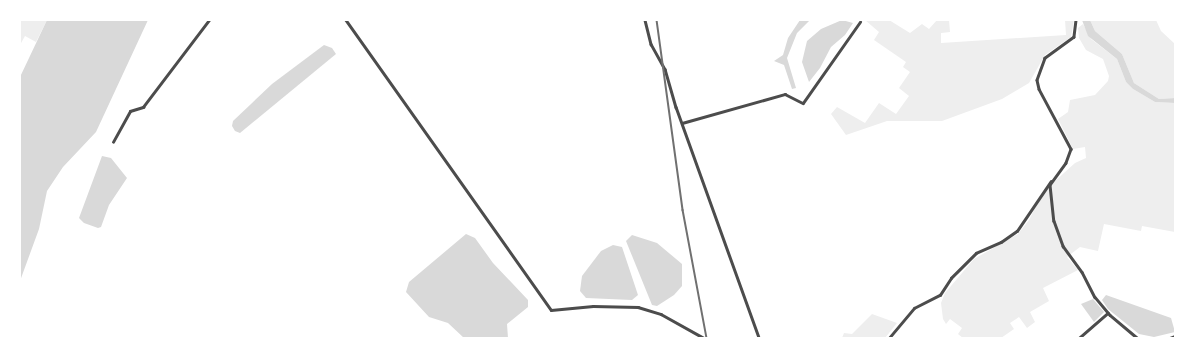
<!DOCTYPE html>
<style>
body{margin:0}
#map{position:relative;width:1195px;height:358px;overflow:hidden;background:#fff;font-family:Rubik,sans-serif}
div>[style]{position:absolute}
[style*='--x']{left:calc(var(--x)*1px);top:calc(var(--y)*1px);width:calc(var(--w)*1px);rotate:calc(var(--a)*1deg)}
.green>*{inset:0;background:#eee}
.water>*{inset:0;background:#d9d9d9}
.minor>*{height:2.5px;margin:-1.25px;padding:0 1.25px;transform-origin:1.25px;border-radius:1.25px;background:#4c4c4c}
.rail>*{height:1.5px;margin:-0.75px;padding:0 0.75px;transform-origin:0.75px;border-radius:0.75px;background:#707070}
span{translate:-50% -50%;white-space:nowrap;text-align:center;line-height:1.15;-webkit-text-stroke:3.5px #fff;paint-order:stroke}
.frame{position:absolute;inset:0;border:21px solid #fff;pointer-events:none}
</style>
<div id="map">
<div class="green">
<div style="clip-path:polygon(20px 20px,47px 20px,36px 42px,25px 36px,20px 45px)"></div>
<div style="clip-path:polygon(865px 20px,889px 20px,910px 33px,922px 24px,929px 29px,937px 20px,949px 20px,950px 32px,941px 33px,941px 43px,1066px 35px,1065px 20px,1074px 20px,1071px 37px,1045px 55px,1029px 83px,1002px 99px,942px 121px,887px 121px,846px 135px,831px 114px,837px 107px,865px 123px,879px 103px,896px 114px,909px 96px,899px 88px,910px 72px,903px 67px,906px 62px,874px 40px,879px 32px)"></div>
<div style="clip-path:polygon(1090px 20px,1156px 20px,1161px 31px,1175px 44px,1175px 98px,1159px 99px,1134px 83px,1122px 54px,1095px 31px)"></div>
<div style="clip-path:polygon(1083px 24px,1091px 39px,1117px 59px,1126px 82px,1133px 89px,1155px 102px,1175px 103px,1175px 232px,1142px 226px,1141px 231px,1104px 224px,1098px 251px,1080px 247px,1067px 257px,1078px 270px,1043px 288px,1049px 301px,1030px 312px,1035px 322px,1027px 328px,1019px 317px,1010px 323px,1014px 329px,1001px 338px,963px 338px,958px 334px,962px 328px,950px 319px,946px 324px,943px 319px,941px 303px,945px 293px,974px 259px,1018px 234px,1029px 220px,1043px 192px,1075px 163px,1086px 158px,1085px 147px,1073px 149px,1058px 119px,1068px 112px,1070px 100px,1095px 95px,1108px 81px,1109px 76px,1103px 59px,1086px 50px,1079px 38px,1078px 28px)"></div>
<div style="clip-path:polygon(872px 314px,897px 323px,885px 338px,842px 338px,844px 333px,852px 334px)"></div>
</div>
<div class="water">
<div style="clip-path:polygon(47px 20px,148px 20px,96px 132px,63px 167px,47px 191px,39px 229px,20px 281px,20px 77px)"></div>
<div style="clip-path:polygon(800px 20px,810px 20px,797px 33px,787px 58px,796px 88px,792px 89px,784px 65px,774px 61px,783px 55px,788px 38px)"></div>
<div style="clip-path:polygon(842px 20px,853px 23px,845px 35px,831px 47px,820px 68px,809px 82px,802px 62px,807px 41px,821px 29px)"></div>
<div style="clip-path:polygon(1082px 20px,1090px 20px,1095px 31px,1122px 54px,1134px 83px,1159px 99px,1175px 98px,1175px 103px,1155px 102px,1133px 89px,1126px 82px,1117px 59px,1088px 36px)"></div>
<div style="clip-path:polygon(324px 45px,332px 48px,336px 54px,240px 133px,235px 131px,232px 126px,233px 121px,272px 84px)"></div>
<div style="clip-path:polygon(102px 156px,111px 158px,127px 178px,109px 205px,101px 227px,98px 228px,84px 223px,79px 218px)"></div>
<div style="clip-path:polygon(466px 234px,475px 238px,493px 263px,528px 300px,528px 307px,507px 324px,508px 338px,464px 338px,448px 323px,429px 317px,406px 292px,409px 282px)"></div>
<div style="clip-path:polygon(632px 235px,657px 243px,682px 264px,682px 286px,674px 295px,657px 306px,652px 305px,626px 241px)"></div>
<div style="clip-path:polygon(613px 245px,622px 247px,638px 295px,632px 300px,586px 298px,580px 291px,582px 276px,601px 251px)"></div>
<div style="clip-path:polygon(1106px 295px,1171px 318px,1175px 332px,1154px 337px,1139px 334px,1108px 309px,1102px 300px)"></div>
<div style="clip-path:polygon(1093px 299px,1104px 312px,1094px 322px,1081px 304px)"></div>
</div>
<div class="minor">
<div style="--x:346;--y:20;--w:355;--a:54.7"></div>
<div style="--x:551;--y:310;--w:42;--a:-5.4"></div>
<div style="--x:593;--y:306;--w:45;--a:1.3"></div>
<div style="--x:638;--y:307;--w:24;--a:17"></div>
<div style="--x:661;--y:314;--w:49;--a:29.2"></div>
<div style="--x:645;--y:20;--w:25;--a:76"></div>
<div style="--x:651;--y:44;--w:29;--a:61"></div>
<div style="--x:665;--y:69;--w:40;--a:74"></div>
<div style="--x:676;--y:107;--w:245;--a:70.2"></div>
<div style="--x:1076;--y:20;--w:17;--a:97"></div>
<div style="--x:1074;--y:37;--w:36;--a:144"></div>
<div style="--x:1045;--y:58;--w:23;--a:110"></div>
<div style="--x:1037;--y:80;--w:9;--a:77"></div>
<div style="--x:1039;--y:89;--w:68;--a:61.9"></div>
<div style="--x:1071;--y:149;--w:15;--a:110"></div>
<div style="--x:1066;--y:163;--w:27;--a:126"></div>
<div style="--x:1050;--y:185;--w:36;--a:84"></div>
<div style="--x:1054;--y:221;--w:27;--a:70"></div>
<div style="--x:1063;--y:246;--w:32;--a:54"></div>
<div style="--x:1082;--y:272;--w:28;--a:63"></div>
<div style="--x:1095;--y:297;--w:23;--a:50"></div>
<div style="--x:1110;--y:315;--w:35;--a:40"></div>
<div style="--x:682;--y:123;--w:107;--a:-15.7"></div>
<div style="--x:785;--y:94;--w:20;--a:27"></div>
<div style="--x:803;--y:103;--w:99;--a:-54.9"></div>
<div style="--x:113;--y:142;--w:35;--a:-61"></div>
<div style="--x:130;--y:111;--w:14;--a:-17"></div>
<div style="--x:143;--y:107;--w:109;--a:-52.8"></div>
<div style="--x:889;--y:338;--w:39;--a:-50"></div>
<div style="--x:914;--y:308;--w:29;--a:-27"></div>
<div style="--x:940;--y:295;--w:20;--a:-57"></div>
<div style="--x:951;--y:278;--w:35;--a:-45"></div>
<div style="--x:976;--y:253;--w:27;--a:-24"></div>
<div style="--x:1001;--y:242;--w:19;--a:-35"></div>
<div style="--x:1017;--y:231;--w:60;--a:-55.8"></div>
<div style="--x:1079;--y:338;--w:38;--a:-41"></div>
<div style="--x:1170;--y:338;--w:5;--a:-22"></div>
</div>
<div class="rail">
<div style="--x:657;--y:20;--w:192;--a:82.2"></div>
<div style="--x:683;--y:210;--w:130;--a:79.4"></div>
</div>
<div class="frame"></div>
</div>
